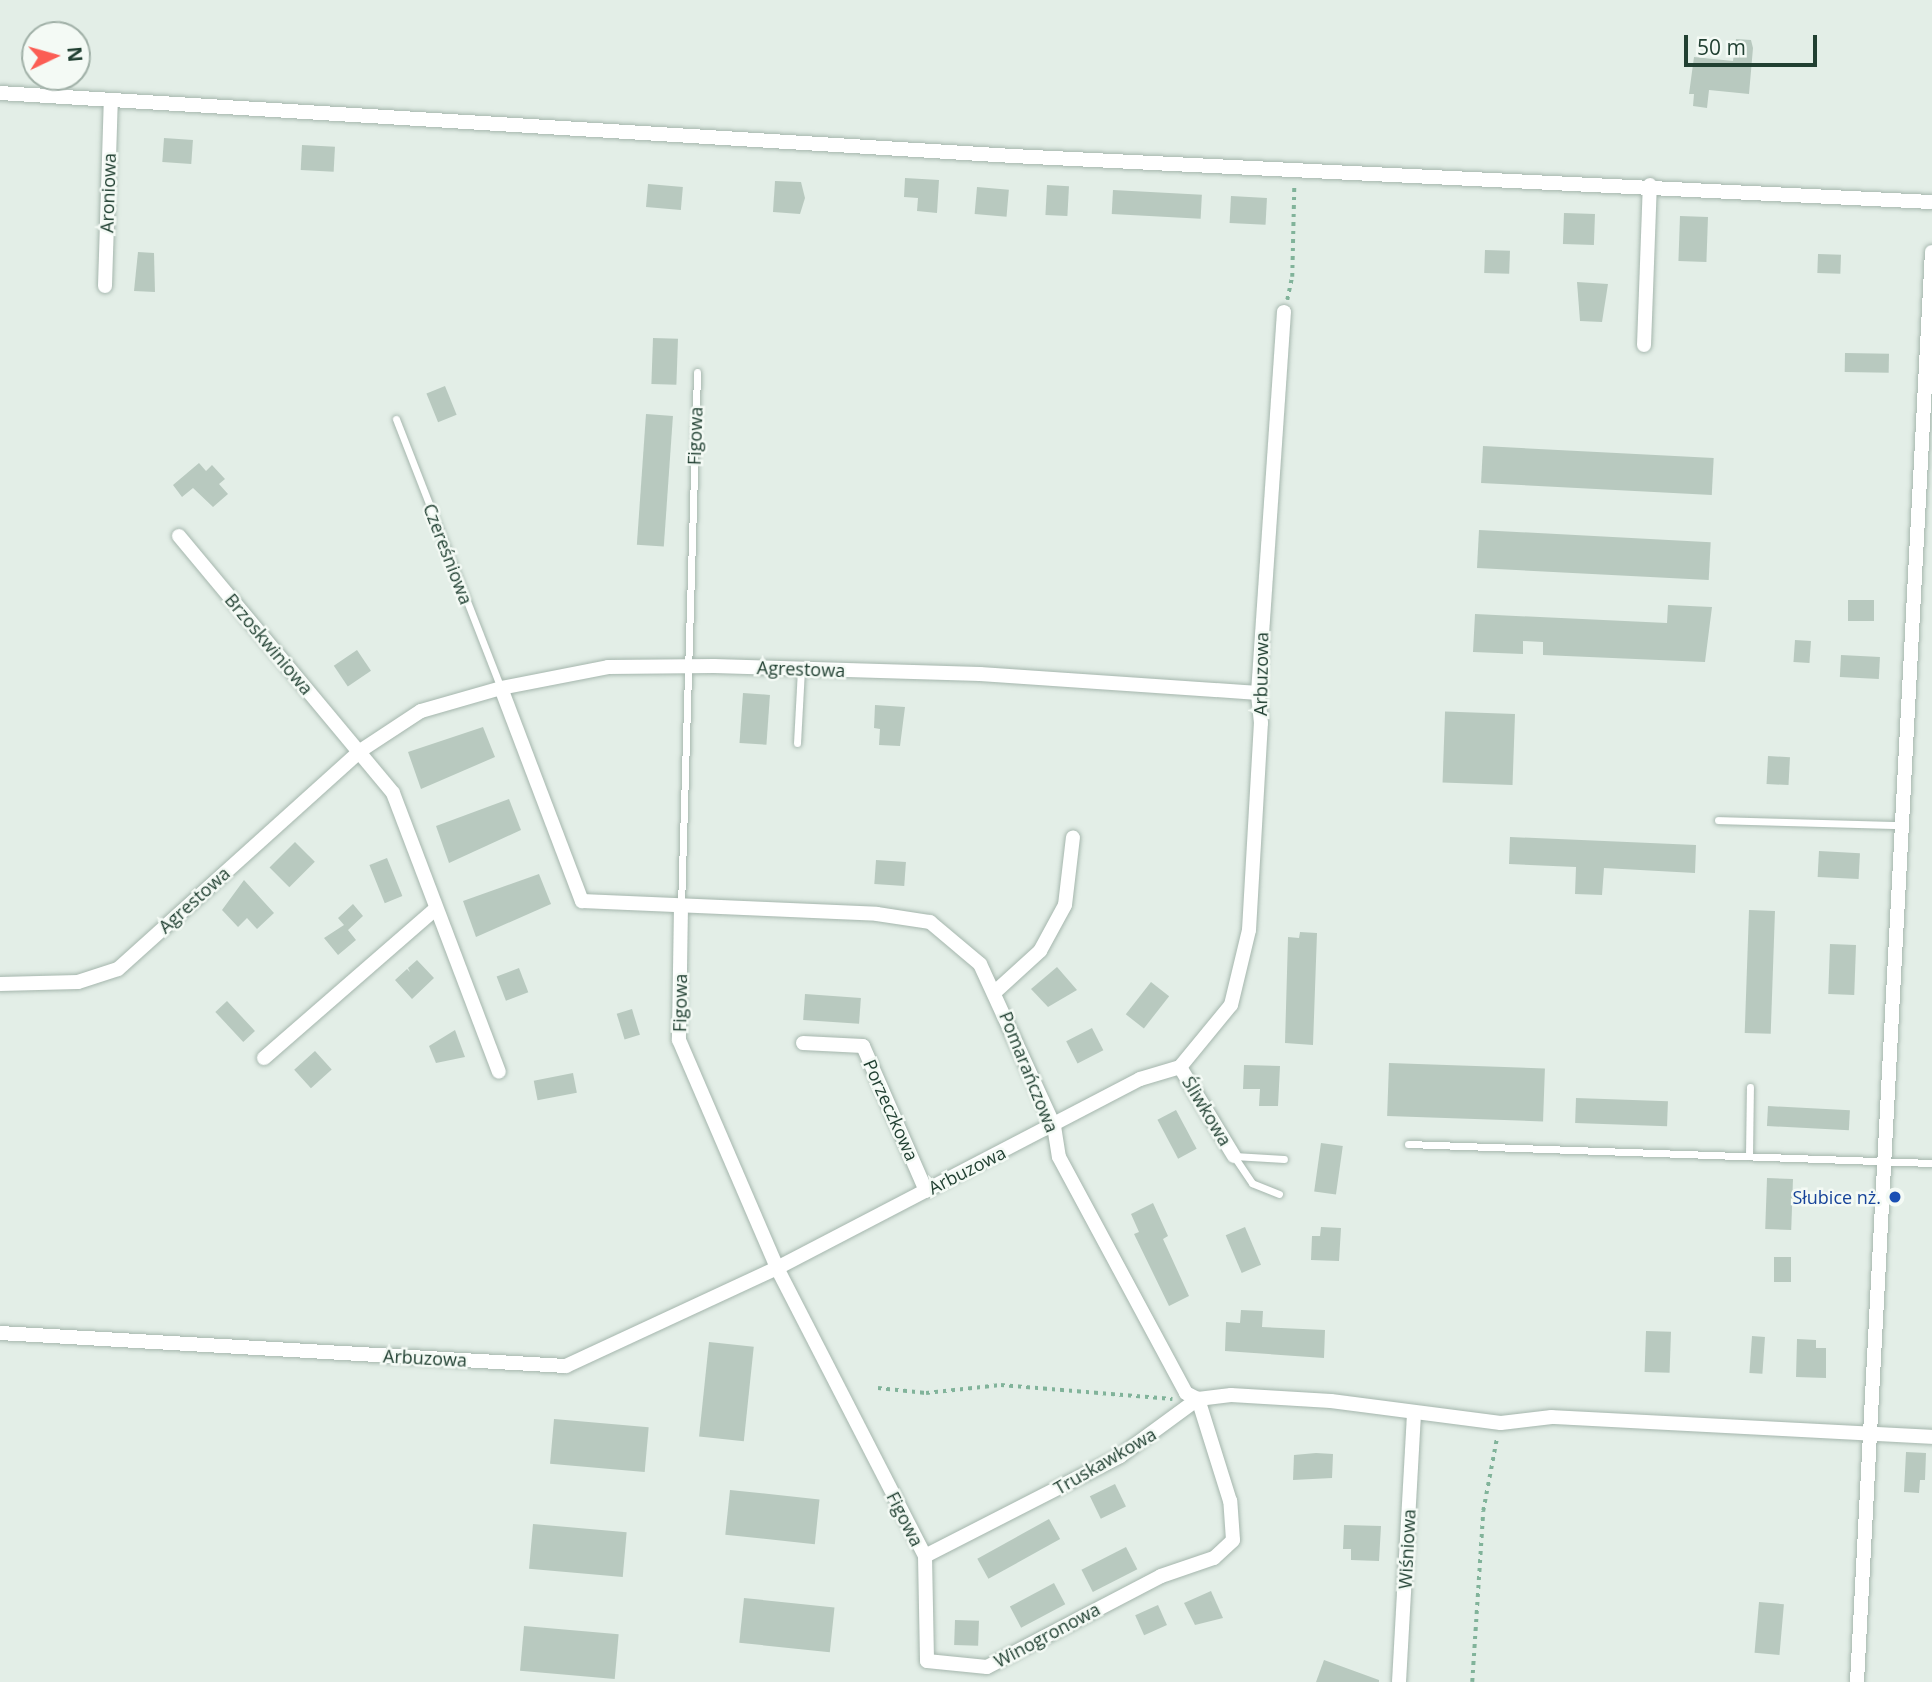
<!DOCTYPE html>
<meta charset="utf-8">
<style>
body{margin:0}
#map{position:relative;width:1932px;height:1682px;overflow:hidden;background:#e3eee7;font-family:"Open Sans",sans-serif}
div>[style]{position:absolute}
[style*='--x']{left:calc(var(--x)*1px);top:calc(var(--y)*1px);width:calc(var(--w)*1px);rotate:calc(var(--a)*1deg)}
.building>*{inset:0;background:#b8c9bf;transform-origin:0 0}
.path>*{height:3.5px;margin-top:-1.75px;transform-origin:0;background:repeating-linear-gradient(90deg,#81b39a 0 3.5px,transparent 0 8.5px)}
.roads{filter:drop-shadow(0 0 2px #a5b6ad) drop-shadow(0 0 2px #a5b6ad)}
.lane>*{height:7px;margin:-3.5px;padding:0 3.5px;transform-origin:3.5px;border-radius:3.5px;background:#fff}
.street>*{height:14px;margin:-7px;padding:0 7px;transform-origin:7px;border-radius:7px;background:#fff}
.dots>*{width:19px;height:19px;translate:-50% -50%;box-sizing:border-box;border:4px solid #f4faf5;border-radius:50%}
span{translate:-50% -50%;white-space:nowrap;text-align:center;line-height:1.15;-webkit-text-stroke:5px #f4faf5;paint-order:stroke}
.street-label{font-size:18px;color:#214032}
.transit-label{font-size:18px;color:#164399}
.right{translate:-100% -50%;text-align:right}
.north{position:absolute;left:21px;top:21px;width:70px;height:70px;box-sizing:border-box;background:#f4faf5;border:2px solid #a0b0a7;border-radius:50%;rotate:85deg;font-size:19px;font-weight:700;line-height:28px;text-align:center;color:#214032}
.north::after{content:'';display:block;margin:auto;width:24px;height:32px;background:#fb5d54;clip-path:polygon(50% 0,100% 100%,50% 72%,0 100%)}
.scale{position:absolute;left:1684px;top:35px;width:133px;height:32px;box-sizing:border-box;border:4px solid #214032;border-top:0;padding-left:9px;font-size:21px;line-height:24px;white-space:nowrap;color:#214032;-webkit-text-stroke:5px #f4faf5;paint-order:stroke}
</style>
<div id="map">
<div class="building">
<div style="clip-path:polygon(1736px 39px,1751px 40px,1753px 48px,1749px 94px,1709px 90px,1707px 108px,1693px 106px,1694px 94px,1689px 94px,1694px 57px,1733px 61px)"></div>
<div style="left:164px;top:138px;width:29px;height:24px;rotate:4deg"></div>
<div style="left:302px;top:145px;width:33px;height:25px;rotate:3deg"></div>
<div style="clip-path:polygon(905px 178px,939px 180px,937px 213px,917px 211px,918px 198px,904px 197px)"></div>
<div style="clip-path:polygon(775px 181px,801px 182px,805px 198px,800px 214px,773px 212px)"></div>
<div style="left:648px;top:184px;width:35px;height:23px;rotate:5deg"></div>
<div style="left:1047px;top:185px;width:22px;height:30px;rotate:3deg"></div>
<div style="left:977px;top:187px;width:32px;height:27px;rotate:5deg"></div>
<div style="left:1113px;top:190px;width:89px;height:24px;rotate:3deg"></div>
<div style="left:1231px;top:196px;width:36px;height:27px;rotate:3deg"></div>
<div style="left:1564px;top:213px;width:31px;height:31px;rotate:2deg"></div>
<div style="left:1680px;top:216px;width:28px;height:45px;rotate:2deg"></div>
<div style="left:1485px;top:250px;width:25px;height:23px;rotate:2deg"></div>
<div style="clip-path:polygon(138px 252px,154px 253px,155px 292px,134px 291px)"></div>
<div style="left:1818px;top:254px;width:23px;height:19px;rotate:2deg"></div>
<div style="clip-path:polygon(1577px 282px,1608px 284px,1602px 322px,1580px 321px)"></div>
<div style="left:653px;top:338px;width:25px;height:46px;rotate:2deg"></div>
<div style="left:1845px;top:353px;width:44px;height:19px;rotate:1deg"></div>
<div style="left:445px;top:386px;width:31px;height:20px;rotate:68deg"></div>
<div style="left:646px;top:414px;width:27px;height:131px;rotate:4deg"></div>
<div style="left:1483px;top:446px;width:231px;height:37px;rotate:3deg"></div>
<div style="clip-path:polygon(199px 463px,206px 471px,212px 465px,225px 479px,219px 484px,228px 494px,213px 507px,193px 488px,182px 497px,173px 485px)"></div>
<div style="left:1479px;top:530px;width:232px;height:38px;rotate:3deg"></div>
<div style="left:1848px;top:600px;width:26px;height:21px"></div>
<div style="clip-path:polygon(1668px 605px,1712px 607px,1705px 662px,1543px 655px,1543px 642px,1523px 641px,1523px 654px,1473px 652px,1475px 614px,1667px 623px)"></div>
<div style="left:1795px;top:640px;width:16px;height:22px;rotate:4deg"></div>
<div style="left:357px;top:650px;width:25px;height:28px;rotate:56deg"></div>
<div style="left:1841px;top:655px;width:39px;height:22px;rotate:3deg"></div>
<div style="left:743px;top:693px;width:27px;height:50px;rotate:4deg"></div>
<div style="clip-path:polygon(875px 705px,905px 707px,900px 746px,879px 745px,880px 729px,874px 728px)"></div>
<div style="left:1515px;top:714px;width:71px;height:70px;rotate:92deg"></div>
<div style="clip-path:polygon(483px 727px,495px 757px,421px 789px,408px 752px)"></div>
<div style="left:1768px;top:756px;width:22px;height:28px;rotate:3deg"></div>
<div style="clip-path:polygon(509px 799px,521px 830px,449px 863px,436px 826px)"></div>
<div style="clip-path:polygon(1510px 837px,1696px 845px,1695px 873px,1604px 868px,1602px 895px,1575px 894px,1576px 867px,1509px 864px)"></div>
<div style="left:295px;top:842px;width:28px;height:36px;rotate:45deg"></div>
<div style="left:1819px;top:851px;width:41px;height:26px;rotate:3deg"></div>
<div style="left:387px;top:858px;width:41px;height:19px;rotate:68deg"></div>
<div style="left:876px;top:860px;width:30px;height:24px;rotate:4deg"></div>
<div style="clip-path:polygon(539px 874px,551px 904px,476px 937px,463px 901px)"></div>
<div style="clip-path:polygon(244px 880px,274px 913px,257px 929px,247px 918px,238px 927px,222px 910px)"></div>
<div style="clip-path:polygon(353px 904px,363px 916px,348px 930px,356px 940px,338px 955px,324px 938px,344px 925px,338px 918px)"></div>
<div style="left:1749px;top:910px;width:26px;height:123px;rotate:2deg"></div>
<div style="clip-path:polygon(1300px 932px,1317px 933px,1313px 1045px,1285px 1043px,1288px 937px,1299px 938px)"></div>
<div style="left:1830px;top:944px;width:26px;height:50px;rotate:2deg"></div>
<div style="clip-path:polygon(417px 960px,434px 978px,412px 999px,395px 980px,407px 969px,410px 972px,408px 968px)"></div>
<div style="clip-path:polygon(1057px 967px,1077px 990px,1048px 1007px,1031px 989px)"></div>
<div style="left:519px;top:968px;width:26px;height:24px;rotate:69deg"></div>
<div style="left:1151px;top:982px;width:23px;height:41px;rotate:38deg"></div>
<div style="left:805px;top:994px;width:56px;height:26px;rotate:4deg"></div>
<div style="left:227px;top:1001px;width:41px;height:16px;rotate:47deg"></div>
<div style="left:632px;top:1009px;width:27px;height:16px;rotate:73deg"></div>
<div style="left:1092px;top:1028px;width:25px;height:29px;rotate:63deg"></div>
<div style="clip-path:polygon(455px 1030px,465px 1057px,436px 1063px,429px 1046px)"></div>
<div style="left:315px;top:1051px;width:25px;height:28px;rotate:48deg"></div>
<div style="left:1389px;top:1063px;width:156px;height:53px;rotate:2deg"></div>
<div style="clip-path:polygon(1244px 1065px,1280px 1066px,1278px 1106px,1259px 1106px,1260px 1089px,1243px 1089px)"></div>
<div style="left:573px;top:1073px;width:20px;height:40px;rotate:79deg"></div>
<div style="left:1576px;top:1098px;width:92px;height:25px;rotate:2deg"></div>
<div style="left:1768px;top:1106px;width:82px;height:20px;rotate:3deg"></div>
<div style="left:1176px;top:1110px;width:44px;height:21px;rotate:62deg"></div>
<div style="left:1321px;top:1143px;width:22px;height:49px;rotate:8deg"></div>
<div style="left:1767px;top:1178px;width:26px;height:51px;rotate:2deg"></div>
<div style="clip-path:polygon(1153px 1203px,1168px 1236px,1163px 1239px,1189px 1296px,1169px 1306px,1134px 1234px,1139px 1232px,1131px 1214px)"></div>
<div style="left:1245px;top:1227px;width:41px;height:21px;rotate:67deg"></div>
<div style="clip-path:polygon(1321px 1227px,1341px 1228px,1339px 1261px,1311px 1260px,1312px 1236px,1320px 1236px)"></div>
<div style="left:1774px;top:1257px;width:17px;height:25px"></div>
<div style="clip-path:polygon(1241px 1310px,1263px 1311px,1262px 1327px,1325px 1330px,1324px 1358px,1225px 1351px,1226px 1322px,1240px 1323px)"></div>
<div style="left:1646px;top:1331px;width:25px;height:41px;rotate:2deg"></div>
<div style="left:1752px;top:1336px;width:13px;height:37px;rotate:4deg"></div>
<div style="clip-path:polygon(1797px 1339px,1816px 1340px,1816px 1348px,1826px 1348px,1826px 1378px,1796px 1377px)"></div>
<div style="left:709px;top:1342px;width:45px;height:95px;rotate:6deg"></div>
<div style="left:554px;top:1419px;width:95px;height:45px;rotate:5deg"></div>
<div style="clip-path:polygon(1906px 1452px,1926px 1453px,1925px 1480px,1920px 1480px,1919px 1493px,1904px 1492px)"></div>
<div style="clip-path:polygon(1316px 1453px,1333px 1454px,1332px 1478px,1293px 1480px,1294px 1455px)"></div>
<div style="left:1115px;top:1484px;width:25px;height:28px;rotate:64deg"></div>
<div style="left:730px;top:1490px;width:90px;height:45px;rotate:6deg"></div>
<div style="left:1049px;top:1519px;width:23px;height:82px;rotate:61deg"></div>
<div style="left:533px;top:1524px;width:94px;height:45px;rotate:5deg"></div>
<div style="clip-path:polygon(1344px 1525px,1381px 1526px,1379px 1561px,1351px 1560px,1351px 1549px,1343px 1549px)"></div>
<div style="left:1126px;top:1547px;width:25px;height:50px;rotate:63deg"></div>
<div style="left:1054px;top:1583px;width:24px;height:50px;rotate:62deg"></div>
<div style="clip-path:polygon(1211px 1591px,1223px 1618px,1195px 1625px,1184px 1603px)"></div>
<div style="left:744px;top:1598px;width:91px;height:45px;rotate:6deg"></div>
<div style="left:1759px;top:1602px;width:25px;height:51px;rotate:5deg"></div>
<div style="left:1158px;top:1605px;width:22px;height:25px;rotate:66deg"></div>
<div style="left:955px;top:1620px;width:24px;height:25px;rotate:2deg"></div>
<div style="left:524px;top:1626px;width:95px;height:45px;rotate:5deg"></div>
<div style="clip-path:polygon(1324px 1660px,1379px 1680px,1379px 1682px,1316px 1682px)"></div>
</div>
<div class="path">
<div style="--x:1287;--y:300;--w:24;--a:-78"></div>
<div style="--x:1292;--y:277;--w:91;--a:-88.7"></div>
<div style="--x:878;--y:1388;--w:48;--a:5.9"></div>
<div style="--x:926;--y:1393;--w:75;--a:-6.1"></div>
<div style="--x:1001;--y:1385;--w:172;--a:4.7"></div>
<div style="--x:1472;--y:1682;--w:171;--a:-86.3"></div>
<div style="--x:1483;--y:1511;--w:75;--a:-79.3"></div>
</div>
<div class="roads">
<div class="lane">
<div style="--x:396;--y:419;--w:289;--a:68.7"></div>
<div style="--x:797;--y:743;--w:73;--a:-86.9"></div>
<div style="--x:1718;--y:820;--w:181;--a:1.6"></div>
<div style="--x:681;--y:906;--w:534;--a:-88.28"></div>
<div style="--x:1408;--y:1144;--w:524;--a:2.08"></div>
<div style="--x:1749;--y:1155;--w:68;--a:-89.2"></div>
<div style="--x:1279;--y:1194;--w:29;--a:-158"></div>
<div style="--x:1252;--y:1183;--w:32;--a:-124"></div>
<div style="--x:1234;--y:1156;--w:50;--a:3.4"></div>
</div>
<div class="street">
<div style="--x:0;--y:93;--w:1015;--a:3.56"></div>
<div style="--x:1013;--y:156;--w:920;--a:2.87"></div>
<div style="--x:105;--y:286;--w:186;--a:-88.2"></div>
<div style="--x:1644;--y:345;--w:160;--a:-87.9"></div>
<div style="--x:179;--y:536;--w:334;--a:50.2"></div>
<div style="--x:393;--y:793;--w:298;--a:69.2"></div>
<div style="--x:501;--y:688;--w:228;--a:69.2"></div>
<div style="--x:582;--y:901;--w:295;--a:2.5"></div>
<div style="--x:877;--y:914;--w:54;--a:8.6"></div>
<div style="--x:930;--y:922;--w:65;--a:40"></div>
<div style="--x:980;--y:964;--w:178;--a:65.4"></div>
<div style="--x:1054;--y:1126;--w:31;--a:81"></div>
<div style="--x:1059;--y:1157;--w:268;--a:61.7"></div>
<div style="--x:1186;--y:1393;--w:13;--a:27"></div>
<div style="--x:681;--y:906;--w:134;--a:90.9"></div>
<div style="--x:679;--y:1040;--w:248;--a:66.7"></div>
<div style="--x:777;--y:1268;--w:324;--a:62.8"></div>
<div style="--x:925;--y:1556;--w:105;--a:88.9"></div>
<div style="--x:927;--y:1661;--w:60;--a:5.7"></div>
<div style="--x:987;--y:1667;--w:196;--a:-27.6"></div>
<div style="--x:1161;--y:1576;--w:56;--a:-18.8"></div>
<div style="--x:1214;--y:1558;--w:26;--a:-43"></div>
<div style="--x:1233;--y:1540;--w:39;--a:-94"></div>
<div style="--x:1230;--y:1501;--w:107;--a:-107.4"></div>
<div style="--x:0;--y:984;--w:78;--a:-1.5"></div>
<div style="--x:78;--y:982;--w:42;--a:-18"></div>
<div style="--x:118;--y:969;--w:326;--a:-42"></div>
<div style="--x:360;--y:751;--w:73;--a:-33.3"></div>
<div style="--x:421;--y:711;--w:83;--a:-16"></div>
<div style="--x:501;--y:688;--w:109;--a:-11.1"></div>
<div style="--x:608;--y:667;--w:106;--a:-0.5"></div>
<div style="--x:714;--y:666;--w:266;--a:1.7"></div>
<div style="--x:980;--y:674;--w:279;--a:3.9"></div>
<div style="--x:995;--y:992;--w:61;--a:-42.3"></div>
<div style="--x:1040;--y:951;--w:52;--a:-61.5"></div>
<div style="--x:1065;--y:905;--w:68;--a:-83.3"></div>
<div style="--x:803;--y:1043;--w:60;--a:2.9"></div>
<div style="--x:863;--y:1046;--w:158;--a:66.5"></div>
<div style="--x:264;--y:1058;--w:225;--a:-41"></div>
<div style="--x:1180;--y:1067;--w:104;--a:58.8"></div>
<div style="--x:0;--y:1333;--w:567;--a:3.34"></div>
<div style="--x:566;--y:1366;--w:233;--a:-24.9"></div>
<div style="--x:777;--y:1268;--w:409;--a:-27.5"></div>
<div style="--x:1140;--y:1079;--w:42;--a:-16.7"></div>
<div style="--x:1180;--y:1067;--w:80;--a:-50.6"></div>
<div style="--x:1231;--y:1005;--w:77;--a:-76.5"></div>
<div style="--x:1249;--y:930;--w:207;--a:-86.7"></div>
<div style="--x:1261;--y:723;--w:30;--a:-96"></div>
<div style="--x:1258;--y:693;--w:382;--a:-86.1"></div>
<div style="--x:925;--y:1556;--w:219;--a:-27.1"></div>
<div style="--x:1120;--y:1456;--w:97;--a:-36.2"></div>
<div style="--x:1198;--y:1399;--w:33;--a:-7"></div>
<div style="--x:1231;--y:1395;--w:100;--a:3.4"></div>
<div style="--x:1331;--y:1401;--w:171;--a:7.4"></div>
<div style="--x:1501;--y:1423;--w:51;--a:-6.7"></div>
<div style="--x:1552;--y:1417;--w:381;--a:3"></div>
<div style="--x:1399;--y:1682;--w:267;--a:-86.8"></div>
<div style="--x:1857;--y:1682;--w:1432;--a:-87"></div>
</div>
</div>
<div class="dots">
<div style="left:1895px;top:1197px;background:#1a4fb4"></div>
</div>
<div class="street-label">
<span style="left:108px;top:193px;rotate:-88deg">Aroniowa</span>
<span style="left:695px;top:436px;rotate:-88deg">Figowa</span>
<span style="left:448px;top:554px;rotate:69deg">Czereśniowa</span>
<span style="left:269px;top:644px;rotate:50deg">Brzoskwiniowa</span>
<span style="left:801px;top:669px;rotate:2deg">Agrestowa</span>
<span style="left:1261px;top:674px;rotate:-89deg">Arbuzowa</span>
<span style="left:194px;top:900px;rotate:-42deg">Agrestowa</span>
<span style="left:680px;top:1003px;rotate:-89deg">Figowa</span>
<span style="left:1029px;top:1072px;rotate:68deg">Pomarańczowa</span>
<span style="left:891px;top:1110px;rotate:66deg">Porzeczkowa</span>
<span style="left:1207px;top:1111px;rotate:59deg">Śliwkowa</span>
<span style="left:967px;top:1170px;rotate:-27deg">Arbuzowa</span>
<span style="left:425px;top:1358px;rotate:3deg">Arbuzowa</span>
<span style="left:1105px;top:1461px;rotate:-30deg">Truskawkowa</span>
<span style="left:905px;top:1519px;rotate:63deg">Figowa</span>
<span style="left:1407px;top:1549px;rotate:-87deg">Wiśniowa</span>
<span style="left:1047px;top:1635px;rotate:-28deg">Winogronowa</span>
</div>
<div class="transit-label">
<span class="right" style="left:1881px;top:1197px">Słubice nż.</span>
</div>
<div class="north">N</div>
<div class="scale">50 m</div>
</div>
